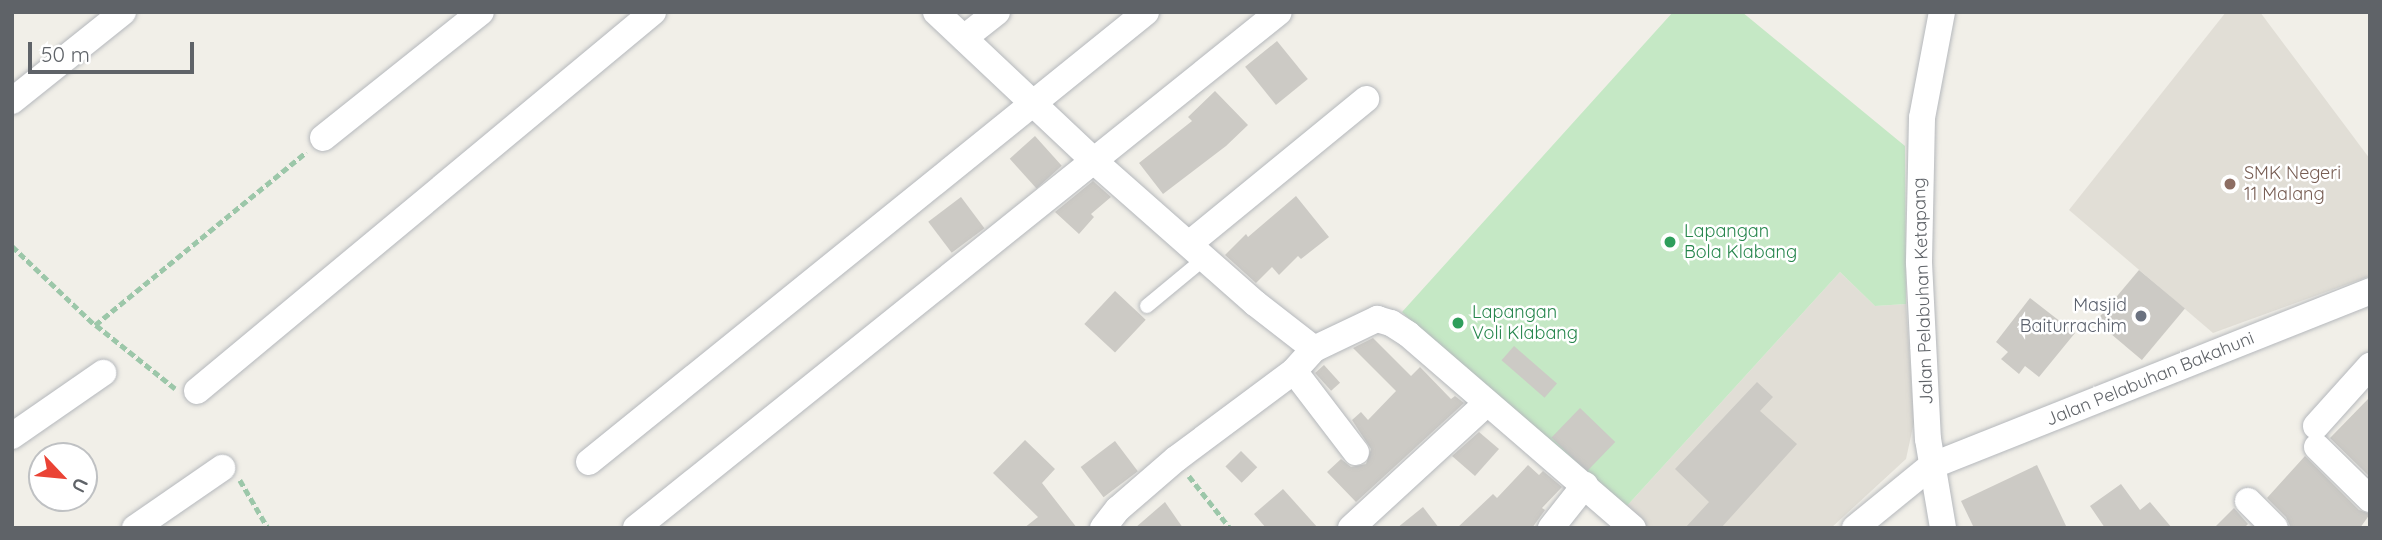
<!DOCTYPE html>
<style>
body{margin:0}
#map{position:relative;width:2382px;height:540px;overflow:hidden;background:#f1efe8;font-family:Quicksand,sans-serif}
div>[style]{position:absolute}
[style*='--x']{left:calc(var(--x)*1px);top:calc(var(--y)*1px);width:calc(var(--w)*1px);rotate:calc(var(--a)*1deg)}
.education>*{inset:0;background:#e1ded6}
.green>*{inset:0;background:#c5e8c5}
.building>*{inset:0;background:#cccac5;transform-origin:0 0}
.path>*{height:4.5px;margin-top:-2.25px;transform-origin:0;background:repeating-linear-gradient(90deg,#9cc7a9 0 7px,transparent 0 10.5px)}
.roads{filter:drop-shadow(0 0 2px #b5b8bc) drop-shadow(0 0 2px #b5b8bc)}
.service>*{height:14px;margin:-7px;padding:0 7px;transform-origin:7px;border-radius:7px;background:#fff}
.minor>*{height:26px;margin:-13px;padding:0 13px;transform-origin:13px;border-radius:13px;background:#fff}
.dots>*{width:19px;height:19px;translate:-50% -50%;box-sizing:border-box;border:4px solid #fff;border-radius:50%}
span{translate:-50% -50%;white-space:nowrap;text-align:center;line-height:1.15;-webkit-text-stroke:5px #fff;paint-order:stroke}
.education-label{font-size:18px;color:#785e54}
.left{translate:0 -50%;text-align:left}
.leisure-label{font-size:18px;color:#27864d}
.street-label{font-size:18px;color:#5f6368}
.worship-label{font-size:18px;color:#5b616d}
.right{translate:-100% -50%;text-align:right}
.frame{position:absolute;inset:0;border:14px solid #5f6368;pointer-events:none}
.north{position:absolute;left:28px;top:442px;width:70px;height:70px;box-sizing:border-box;background:#fff;border:2px solid #bfc1c3;border-radius:50%;rotate:116deg;font-size:19px;font-weight:700;line-height:28px;text-align:center;color:#5f6368}
.north::after{content:'';display:block;margin:auto;width:24px;height:32px;background:#ea4335;clip-path:polygon(50% 0,100% 100%,50% 72%,0 100%)}
.scale{position:absolute;left:28px;top:42px;width:166px;height:32px;box-sizing:border-box;border:4px solid #5f6368;border-top:0;padding-left:9px;font-size:21px;line-height:24px;white-space:nowrap;color:#5f6368;-webkit-text-stroke:5px #fff;paint-order:stroke}
</style>
<div id="map">
<div class="education">
<div style="clip-path:polygon(2226px 12px,2260px 12px,2370px 159px,2370px 276px,2213px 333px,2069px 210px)"></div>
<div style="clip-path:polygon(1840px 272px,1875px 306px,1906px 304px,1914px 422px,1906px 459px,1831px 528px,1647px 528px,1625px 508px)"></div>
</div>
<div class="green">
<div style="clip-path:polygon(1673px 12px,1742px 12px,1905px 146px,1906px 304px,1875px 306px,1840px 272px,1625px 508px,1466px 375px,1402px 312px)"></div>
</div>
<div class="building">
<div style="left:1277px;top:41px;width:49px;height:41px;rotate:51deg"></div>
<div style="clip-path:polygon(1215px 91px,1248px 125px,1226px 146px,1163px 194px,1139px 163px,1192px 121px,1188px 117px)"></div>
<div style="left:1035px;top:136px;width:40px;height:34px;rotate:48deg"></div>
<div style="clip-path:polygon(1093px 181px,1111px 197px,1091px 214px,1094px 217px,1079px 234px,1055px 212px)"></div>
<div style="clip-path:polygon(1296px 196px,1329px 237px,1301px 259px,1298px 256px,1279px 275px,1272px 267px,1256px 283px,1225px 255px,1246px 234px,1248px 237px)"></div>
<div style="left:961px;top:197px;width:39px;height:41px;rotate:53deg"></div>
<div style="left:2139px;top:270px;width:60px;height:67px;rotate:40deg"></div>
<div style="left:1115px;top:291px;width:42px;height:45px;rotate:43deg"></div>
<div style="clip-path:polygon(2030px 298px,2075px 333px,2039px 377px,2025px 366px,2019px 374px,2001px 359px,2008px 352px,1996px 342px)"></div>
<div style="clip-path:polygon(1373px 338px,1411px 376px,1420px 367px,1451px 399px,1455px 396px,1464px 403px,1356px 502px,1327px 472px,1341px 459px,1351px 467px,1366px 464px,1371px 449px,1352px 420px,1361px 412px,1368px 420px,1396px 391px,1353px 348px)"></div>
<div style="left:1514px;top:346px;width:57px;height:19px;rotate:41deg"></div>
<div style="left:1324px;top:365px;width:24px;height:12px;rotate:48deg"></div>
<div style="clip-path:polygon(1757px 382px,1773px 397px,1760px 411px,1797px 444px,1721px 528px,1685px 528px,1709px 502px,1675px 469px)"></div>
<div style="clip-path:polygon(2370px 397px,2370px 477px,2330px 438px)"></div>
<div style="left:1580px;top:408px;width:49px;height:41px;rotate:44deg"></div>
<div style="clip-path:polygon(1479px 432px,1499px 449px,1475px 476px,1452px 456px)"></div>
<div style="clip-path:polygon(1025px 440px,1055px 469px,1042px 483px,1077px 528px,1024px 528px,1038px 517px,993px 473px)"></div>
<div style="left:1115px;top:441px;width:38px;height:43px;rotate:53deg"></div>
<div style="left:1241px;top:451px;width:23px;height:22px;rotate:45deg"></div>
<div style="clip-path:polygon(2305px 456px,2359px 510px,2370px 514px,2360px 528px,2291px 528px,2286px 517px,2267px 498px)"></div>
<div style="clip-path:polygon(1528px 465px,1539px 475px,1543px 471px,1562px 487px,1542px 508px,1545px 510px,1532px 528px,1457px 528px,1493px 494px,1497px 498px)"></div>
<div style="clip-path:polygon(2037px 465px,2067px 528px,1974px 528px,1961px 501px)"></div>
<div style="clip-path:polygon(2121px 484px,2140px 510px,2150px 502px,2172px 528px,2105px 528px,2090px 506px)"></div>
<div style="clip-path:polygon(1283px 489px,1318px 528px,1266px 528px,1254px 514px)"></div>
<div style="clip-path:polygon(1165px 502px,1183px 528px,1135px 528px)"></div>
<div style="clip-path:polygon(1423px 507px,1439px 528px,1397px 528px)"></div>
<div style="clip-path:polygon(2234px 508px,2248px 524px,2244px 528px,2214px 528px)"></div>
</div>
<div class="path">
<div style="--x:12;--y:246;--w:115;--a:43.6"></div>
<div style="--x:175;--y:389;--w:102;--a:-141.3"></div>
<div style="--x:95;--y:325;--w:273;--a:-39.3"></div>
<div style="--x:1189;--y:476;--w:66;--a:51.7"></div>
<div style="--x:240;--y:480;--w:56;--a:59.7"></div>
</div>
<div class="roads">
<div class="service">
<div style="--x:1147;--y:306;--w:75;--a:-39.6"></div>
</div>
<div class="minor">
<div style="--x:936;--y:12;--w:217;--a:43.3"></div>
<div style="--x:1094;--y:161;--w:215;--a:41.4"></div>
<div style="--x:1255;--y:303;--w:75;--a:37.9"></div>
<div style="--x:1942;--y:12;--w:108;--a:100.7"></div>
<div style="--x:1922;--y:118;--w:145;--a:91.2"></div>
<div style="--x:1919;--y:263;--w:176;--a:87.1"></div>
<div style="--x:1928;--y:439;--w:90;--a:80.4"></div>
<div style="--x:964;--y:38;--w:42;--a:-38.2"></div>
<div style="--x:12;--y:101;--w:142;--a:-38.7"></div>
<div style="--x:323;--y:138;--w:202;--a:-38.6"></div>
<div style="--x:1189;--y:244;--w:229;--a:-39.3"></div>
<div style="--x:1294;--y:371;--w:102;--a:52.6"></div>
<div style="--x:197;--y:391;--w:593;--a:-39.73"></div>
<div style="--x:2316;--y:426;--w:81;--a:-48"></div>
<div style="--x:12;--y:436;--w:111;--a:-34.7"></div>
<div style="--x:2317;--y:447;--w:74;--a:44.5"></div>
<div style="--x:589;--y:462;--w:716;--a:-38.93"></div>
<div style="--x:2248;--y:501;--w:38;--a:45"></div>
<div style="--x:135;--y:528;--w:106;--a:-34.6"></div>
<div style="--x:636;--y:528;--w:824;--a:-38.75"></div>
<div style="--x:1103;--y:528;--w:24;--a:-52"></div>
<div style="--x:1118;--y:509;--w:77;--a:-40.8"></div>
<div style="--x:1176;--y:459;--w:147;--a:-36.7"></div>
<div style="--x:1294;--y:371;--w:30;--a:-48"></div>
<div style="--x:1314;--y:349;--w:70;--a:-25.5"></div>
<div style="--x:1377;--y:319;--w:15;--a:16"></div>
<div style="--x:1391;--y:323;--w:20;--a:33"></div>
<div style="--x:1408;--y:334;--w:297;--a:40.8"></div>
<div style="--x:1351;--y:528;--w:183;--a:-42.6"></div>
<div style="--x:1551;--y:528;--w:55;--a:-51.7"></div>
<div style="--x:1855;--y:528;--w:98;--a:-39.2"></div>
<div style="--x:1931;--y:466;--w:473;--a:-21.7"></div>
</div>
</div>
<div class="dots">
<div style="left:2230px;top:184px;background:#8d6e63"></div>
<div style="left:1670px;top:242px;background:#2e9e5b"></div>
<div style="left:2141px;top:316px;background:#6b7280"></div>
<div style="left:1458px;top:323px;background:#2e9e5b"></div>
</div>
<div class="education-label">
<span class="left" style="left:2244px;top:184px">SMK Negeri<br>11 Malang</span>
</div>
<div class="leisure-label">
<span class="left" style="left:1684px;top:242px">Lapangan<br>Bola Klabang</span>
<span class="left" style="left:1472px;top:323px">Lapangan<br>Voli Klabang</span>
</div>
<div class="street-label">
<span style="left:1923px;top:291px;rotate:-92deg">Jalan Pelabuhan Ketapang</span>
<span style="left:2150px;top:379px;rotate:-22deg">Jalan Pelabuhan Bakahuni</span>
</div>
<div class="worship-label">
<span class="right" style="left:2127px;top:316px">Masjid<br>Baiturrachim</span>
</div>
<div class="frame"></div>
<div class="north">U</div>
<div class="scale">50 m</div>
</div>
